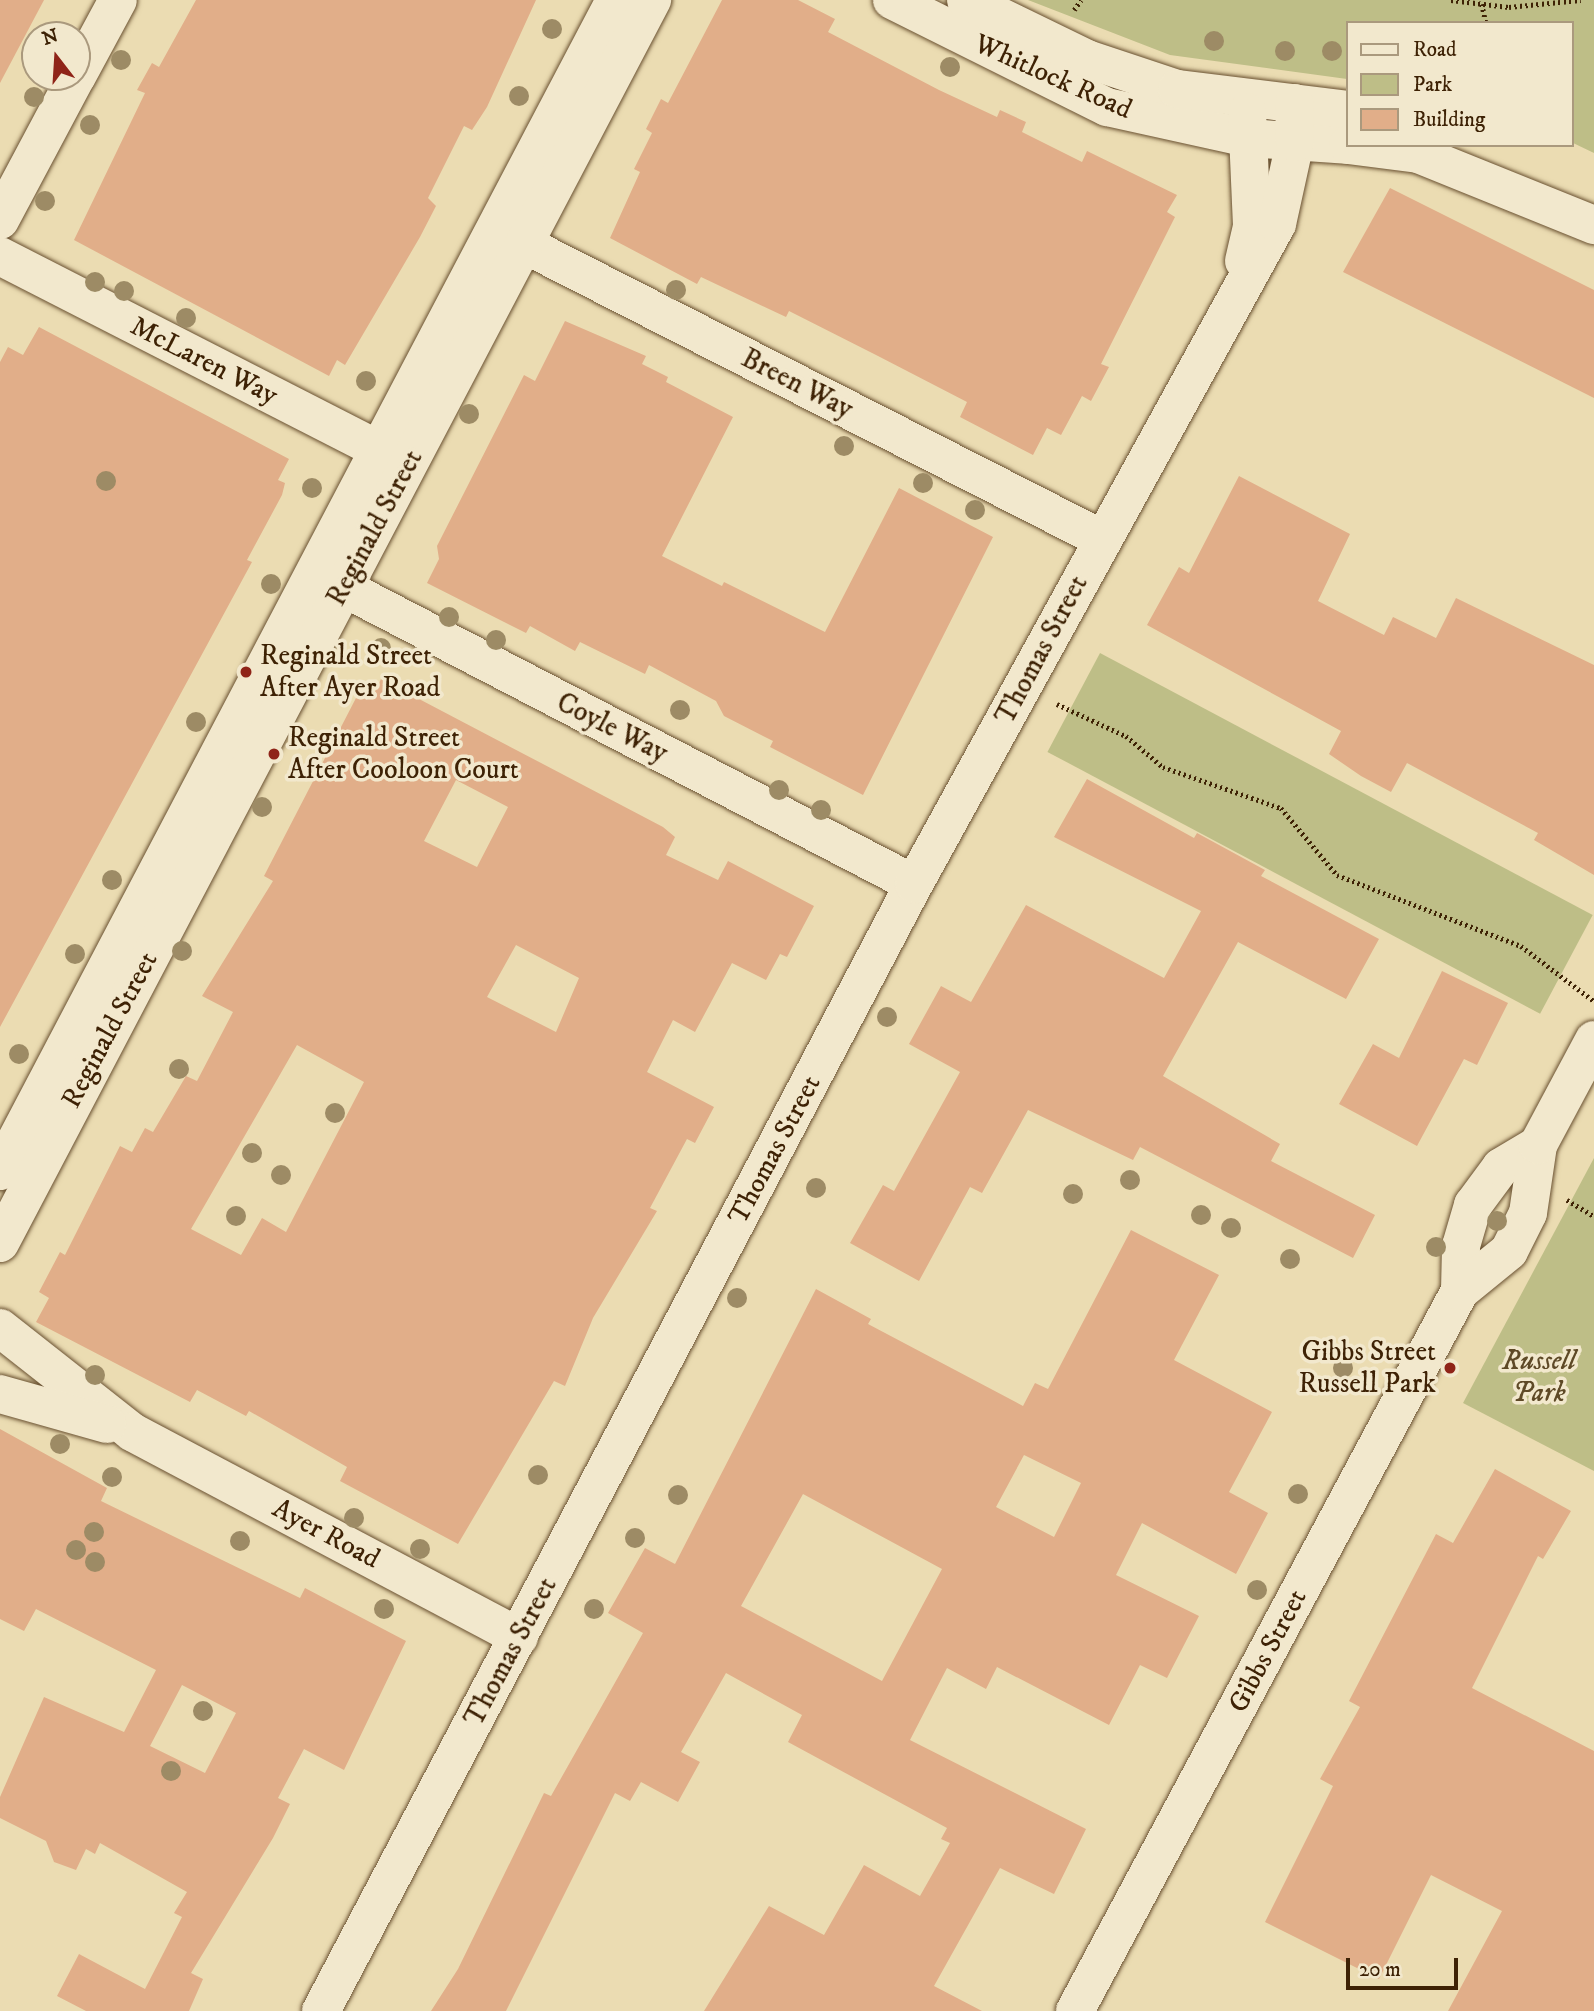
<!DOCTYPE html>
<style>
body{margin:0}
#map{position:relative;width:1594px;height:2011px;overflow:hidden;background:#ebdcb2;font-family:"IM FELL DW Pica",serif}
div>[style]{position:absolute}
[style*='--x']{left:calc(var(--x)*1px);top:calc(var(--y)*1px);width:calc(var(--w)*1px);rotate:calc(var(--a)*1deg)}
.green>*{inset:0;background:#bebe87;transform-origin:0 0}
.building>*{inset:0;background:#e1ae89}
.path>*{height:4.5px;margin-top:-2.25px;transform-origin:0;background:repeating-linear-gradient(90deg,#3e2205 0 2px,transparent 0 5.5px)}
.roads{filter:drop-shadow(0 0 2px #695030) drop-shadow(0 0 2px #695030)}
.minor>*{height:38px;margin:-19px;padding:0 19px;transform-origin:19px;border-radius:19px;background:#f2e8cd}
.trees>*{width:20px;height:20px;margin:-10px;border-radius:50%;background:#9d8b65}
.dots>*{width:19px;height:19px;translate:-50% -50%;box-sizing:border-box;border:4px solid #f2e8cd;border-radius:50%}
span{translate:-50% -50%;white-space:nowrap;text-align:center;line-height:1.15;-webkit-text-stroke:7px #f2e8cd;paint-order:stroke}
.street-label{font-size:28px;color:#3e2205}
.poi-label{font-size:28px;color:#3e2205}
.left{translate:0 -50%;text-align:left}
.right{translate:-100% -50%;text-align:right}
.park-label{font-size:28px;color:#5e4926;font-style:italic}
.legend{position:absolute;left:1346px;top:21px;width:228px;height:126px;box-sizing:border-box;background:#f2e8cd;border:2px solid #aa997d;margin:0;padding:9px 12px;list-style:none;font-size:21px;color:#3e2205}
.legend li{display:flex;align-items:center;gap:14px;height:35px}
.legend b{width:35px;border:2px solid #aa997d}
.north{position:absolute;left:21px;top:21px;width:70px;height:70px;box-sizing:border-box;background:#f2e8cd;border:2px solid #aa997d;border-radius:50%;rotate:343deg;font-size:19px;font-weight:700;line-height:28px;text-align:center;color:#3e2205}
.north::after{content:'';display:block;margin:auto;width:24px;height:32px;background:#8f2418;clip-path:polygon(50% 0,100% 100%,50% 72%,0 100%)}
.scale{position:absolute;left:1346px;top:1958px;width:112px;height:32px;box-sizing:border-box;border:4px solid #3e2205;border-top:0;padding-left:9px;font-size:21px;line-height:24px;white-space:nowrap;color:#3e2205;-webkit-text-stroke:5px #f2e8cd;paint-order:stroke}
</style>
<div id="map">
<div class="green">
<div style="clip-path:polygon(1028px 0,1594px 0,1594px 153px,1571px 142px,1571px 23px,1347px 23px,1347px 79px,1170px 55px)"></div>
<div style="left:1100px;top:653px;width:558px;height:112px;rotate:28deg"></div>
<div style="clip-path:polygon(1594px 1158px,1594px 1471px,1463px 1403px)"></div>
</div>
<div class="building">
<div style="clip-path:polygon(0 0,44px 0,0 83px)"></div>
<div style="clip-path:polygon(196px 0,536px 0,487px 107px,472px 130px,464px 126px,428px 198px,436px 206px,420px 237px,345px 365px,337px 360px,329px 376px,74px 240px,145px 93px,137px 90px,152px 63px,159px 67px)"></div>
<div style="clip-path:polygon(722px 0,798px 0,835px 19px,828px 32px,939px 90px,997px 117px,1000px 110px,1026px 122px,1022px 132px,1082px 162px,1087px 151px,1177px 195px,1167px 212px,1175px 217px,1101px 364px,1109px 367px,1091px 401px,1082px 396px,1061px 435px,1047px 428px,1033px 455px,960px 417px,967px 402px,878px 356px,789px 311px,786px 317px,701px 277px,697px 284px,610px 238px,640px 172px,634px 169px,652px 133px,646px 129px,661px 99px,668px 103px)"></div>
<div style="clip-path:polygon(1390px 188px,1594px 290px,1594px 398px,1343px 272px)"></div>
<div style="clip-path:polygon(565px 321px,646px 356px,642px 364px,668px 377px,666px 382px,733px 417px,662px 556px,722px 586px,724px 582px,825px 632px,899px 488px,993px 537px,863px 795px,770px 747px,773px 741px,724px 716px,716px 701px,649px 665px,645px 674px,580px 642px,575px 651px,530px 626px,526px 633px,427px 583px,439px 559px,437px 546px,524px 375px,535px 381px)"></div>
<div style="clip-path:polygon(39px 327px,289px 459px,278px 480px,285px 483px,282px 495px,247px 560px,252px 562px,0 1027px,0 362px,8px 347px,23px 355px)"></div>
<div style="clip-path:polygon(1239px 476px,1350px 534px,1318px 601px,1384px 635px,1393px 617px,1436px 638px,1456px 598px,1594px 665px,1594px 875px,1534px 840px,1538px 833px,1407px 763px,1391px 792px,1361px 776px,1329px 754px,1341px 731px,1147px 625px,1179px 567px,1189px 573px)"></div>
<div style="clip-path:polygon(evenodd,381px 679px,663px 827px,675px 837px,666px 855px,718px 880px,728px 861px,814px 906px,787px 957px,780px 954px,766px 980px,732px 963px,695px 1032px,673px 1020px,647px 1072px,714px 1107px,695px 1143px,687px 1139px,650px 1208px,657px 1211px,593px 1318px,565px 1386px,554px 1381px,458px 1544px,340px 1481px,347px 1467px,249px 1411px,246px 1416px,197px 1390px,190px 1402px,36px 1322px,49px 1298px,39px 1292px,60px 1252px,65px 1255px,120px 1146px,132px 1152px,145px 1128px,153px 1132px,186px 1076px,197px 1081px,233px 1012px,202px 996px,273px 881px,264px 876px,356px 698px,374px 694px,381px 679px,456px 780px,508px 807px,477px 867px,424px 841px,456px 780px,381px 679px,516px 945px,579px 978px,556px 1032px,487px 997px,516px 945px,381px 679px,297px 1045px,364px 1082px,286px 1232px,262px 1218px,241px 1255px,191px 1229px,297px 1045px)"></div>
<div style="clip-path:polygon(1087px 779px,1194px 838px,1197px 833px,1265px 870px,1261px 876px,1379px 939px,1346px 999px,1238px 942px,1163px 1076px,1280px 1144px,1271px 1161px,1375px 1215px,1353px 1258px,1140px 1147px,1133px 1160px,1028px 1110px,982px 1193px,970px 1187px,919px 1281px,850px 1243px,883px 1185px,894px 1191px,960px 1072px,909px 1044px,941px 986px,971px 1002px,1026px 905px,1164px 978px,1201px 911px,1054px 837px)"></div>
<div style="clip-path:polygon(1442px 971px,1508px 1003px,1477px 1065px,1464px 1059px,1417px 1146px,1339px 1104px,1373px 1044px,1399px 1058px)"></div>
<div style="clip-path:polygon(evenodd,1131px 1230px,1219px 1275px,1174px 1360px,1272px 1412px,1229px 1492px,1268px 1513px,1236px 1574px,1142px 1523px,1116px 1575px,1199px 1616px,1167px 1678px,1140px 1665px,1109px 1725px,997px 1667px,986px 1689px,947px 1668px,910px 1740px,1086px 1829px,1054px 1894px,1000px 1868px,934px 1986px,982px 2011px,704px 2011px,769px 1906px,824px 1935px,864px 1865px,920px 1896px,950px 1843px,941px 1839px,947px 1828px,788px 1742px,802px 1715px,726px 1673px,681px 1752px,700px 1762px,678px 1802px,641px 1782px,630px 1801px,615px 1793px,506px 2011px,431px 2011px,458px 1969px,544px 1793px,551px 1796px,643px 1633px,608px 1613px,645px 1548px,675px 1564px,816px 1289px,871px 1319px,868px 1324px,1023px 1406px,1035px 1383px,1048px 1389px,1131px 1230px,1024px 1455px,1081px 1483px,1054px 1537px,996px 1507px,1024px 1455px,1131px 1230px,803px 1494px,942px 1569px,882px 1681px,741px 1606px,803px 1494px)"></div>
<div style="clip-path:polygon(evenodd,0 1429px,107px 1488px,101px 1501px,300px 1598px,305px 1588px,406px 1641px,344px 1770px,304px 1749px,278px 1798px,290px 1804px,273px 1838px,191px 1973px,203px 1979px,189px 2011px,86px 2011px,57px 1996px,79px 1954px,145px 1989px,182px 1917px,174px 1913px,187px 1892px,100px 1843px,95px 1854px,86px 1849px,76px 1870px,54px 1862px,46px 1841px,0 1818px,0 1797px,44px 1697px,124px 1732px,156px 1670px,36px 1609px,24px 1631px,0 1619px,0 1429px,182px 1685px,236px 1713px,205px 1773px,150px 1746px,182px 1685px)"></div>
<div style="clip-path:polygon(1495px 1469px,1571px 1511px,1543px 1559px,1538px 1556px,1472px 1688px,1594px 1751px,1594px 2011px,1448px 2011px,1502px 1911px,1431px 1875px,1379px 1979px,1265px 1922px,1333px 1786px,1320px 1779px,1360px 1707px,1349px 1701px,1436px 1534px,1453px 1543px)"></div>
</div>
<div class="path">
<div style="--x:1451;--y:0;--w:58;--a:6.9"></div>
<div style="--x:1509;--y:7;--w:72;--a:-5.6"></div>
<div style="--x:1482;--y:4;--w:19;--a:78"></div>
<div style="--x:1074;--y:10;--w:12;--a:-55"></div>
<div style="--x:1057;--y:704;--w:76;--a:24.9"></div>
<div style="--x:1126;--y:736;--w:48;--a:40"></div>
<div style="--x:1163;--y:767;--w:125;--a:19.2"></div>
<div style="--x:1281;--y:808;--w:87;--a:50.1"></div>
<div style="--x:1337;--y:875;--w:197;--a:21.1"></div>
<div style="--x:1521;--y:946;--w:91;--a:37"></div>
<div style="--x:1567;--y:1200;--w:31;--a:31"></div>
</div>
<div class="roads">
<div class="minor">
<div style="--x:892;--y:0;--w:240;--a:26.5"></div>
<div style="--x:1107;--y:107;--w:144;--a:12.4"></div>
<div style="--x:1248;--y:138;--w:99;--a:4"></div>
<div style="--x:966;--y:0;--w:135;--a:26"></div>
<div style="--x:1087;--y:59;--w:95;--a:18.4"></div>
<div style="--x:1177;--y:89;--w:171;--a:7"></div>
<div style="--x:77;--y:76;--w:86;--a:-61.7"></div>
<div style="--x:1348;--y:145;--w:71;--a:7.3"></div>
<div style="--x:1418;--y:154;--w:190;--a:22"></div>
<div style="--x:0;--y:220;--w:162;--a:-62"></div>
<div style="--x:500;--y:232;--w:676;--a:27.02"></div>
<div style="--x:0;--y:256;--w:449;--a:27.1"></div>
<div style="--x:1244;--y:261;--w:36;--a:-77"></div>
<div style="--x:1252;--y:226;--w:114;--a:-92.5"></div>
<div style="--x:319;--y:575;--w:670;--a:27.44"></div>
<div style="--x:0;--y:1171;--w:1323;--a:-62.29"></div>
<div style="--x:0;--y:1243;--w:1404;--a:-62.32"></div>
<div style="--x:1460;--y:1291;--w:45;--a:-88.7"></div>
<div style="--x:1461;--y:1246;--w:43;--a:-73.7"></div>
<div style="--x:1473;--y:1205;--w:47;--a:-53.6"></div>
<div style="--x:1501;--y:1167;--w:43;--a:-30.7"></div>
<div style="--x:0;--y:1328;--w:168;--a:38.2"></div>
<div style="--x:132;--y:1432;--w:438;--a:27.9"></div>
<div style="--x:0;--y:1394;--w:111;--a:15.7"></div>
<div style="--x:321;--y:2011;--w:1273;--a:-62.25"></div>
<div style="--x:914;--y:884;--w:753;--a:-61.19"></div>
<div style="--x:1277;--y:224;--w:84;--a:-77.6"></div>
<div style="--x:1295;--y:142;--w:39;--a:-91"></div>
<div style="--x:1075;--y:2011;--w:816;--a:-61.87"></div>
<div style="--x:1460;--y:1291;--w:63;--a:-39.2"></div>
<div style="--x:1509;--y:1251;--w:42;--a:-63.4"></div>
<div style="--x:1528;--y:1213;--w:69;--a:-81.6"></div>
<div style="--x:1538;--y:1145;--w:119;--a:-61.9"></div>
</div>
</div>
<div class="trees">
<div style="left:552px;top:29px"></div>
<div style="left:1214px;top:41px"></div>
<div style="left:1285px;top:51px"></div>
<div style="left:1332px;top:51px"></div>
<div style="left:121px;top:60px"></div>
<div style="left:950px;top:67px"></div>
<div style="left:519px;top:96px"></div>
<div style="left:34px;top:97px"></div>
<div style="left:90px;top:125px"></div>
<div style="left:45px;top:201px"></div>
<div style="left:95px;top:282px"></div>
<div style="left:676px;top:290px"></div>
<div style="left:124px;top:291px"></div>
<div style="left:186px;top:318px"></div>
<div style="left:366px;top:381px"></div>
<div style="left:469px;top:414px"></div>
<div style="left:844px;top:446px"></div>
<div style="left:106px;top:481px"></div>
<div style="left:923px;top:483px"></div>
<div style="left:312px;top:488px"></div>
<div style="left:975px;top:510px"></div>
<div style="left:271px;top:584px"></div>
<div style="left:449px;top:617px"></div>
<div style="left:496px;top:640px"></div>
<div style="left:381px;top:648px"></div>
<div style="left:680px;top:710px"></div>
<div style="left:196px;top:722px"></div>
<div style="left:779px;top:790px"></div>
<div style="left:262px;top:807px"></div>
<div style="left:821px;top:810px"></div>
<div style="left:112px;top:880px"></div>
<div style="left:182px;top:951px"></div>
<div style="left:75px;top:954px"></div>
<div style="left:887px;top:1017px"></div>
<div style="left:19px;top:1054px"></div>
<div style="left:179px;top:1069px"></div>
<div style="left:335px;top:1113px"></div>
<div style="left:252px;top:1153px"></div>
<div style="left:281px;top:1175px"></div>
<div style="left:1130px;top:1180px"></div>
<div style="left:816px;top:1188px"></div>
<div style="left:1073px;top:1194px"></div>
<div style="left:1201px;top:1215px"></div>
<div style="left:236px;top:1216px"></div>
<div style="left:1497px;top:1221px"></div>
<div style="left:1231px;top:1228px"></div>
<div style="left:1436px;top:1247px"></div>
<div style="left:1290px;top:1259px"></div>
<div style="left:737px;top:1298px"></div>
<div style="left:1343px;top:1368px"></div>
<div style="left:95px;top:1375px"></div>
<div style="left:60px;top:1444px"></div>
<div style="left:538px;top:1475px"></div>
<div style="left:112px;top:1477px"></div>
<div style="left:1298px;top:1494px"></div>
<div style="left:678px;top:1495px"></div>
<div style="left:354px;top:1518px"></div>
<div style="left:94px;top:1532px"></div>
<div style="left:635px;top:1538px"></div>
<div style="left:240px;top:1541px"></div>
<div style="left:420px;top:1549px"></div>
<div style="left:76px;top:1550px"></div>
<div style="left:95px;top:1562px"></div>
<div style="left:1257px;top:1590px"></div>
<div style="left:384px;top:1609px"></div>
<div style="left:594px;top:1609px"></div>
<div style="left:203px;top:1711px"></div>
<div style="left:171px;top:1771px"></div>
</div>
<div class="dots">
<div style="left:246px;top:672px;background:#8f2418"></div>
<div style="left:274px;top:754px;background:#8f2418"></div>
<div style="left:1450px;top:1368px;background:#8f2418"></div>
</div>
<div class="street-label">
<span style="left:1053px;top:77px;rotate:24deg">Whitlock Road</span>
<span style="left:204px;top:361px;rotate:27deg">McLaren Way</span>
<span style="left:797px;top:384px;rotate:27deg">Breen Way</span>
<span style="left:375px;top:528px;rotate:-62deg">Reginald Street</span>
<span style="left:1042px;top:650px;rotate:-62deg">Thomas Street</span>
<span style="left:612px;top:728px;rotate:27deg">Coyle Way</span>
<span style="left:110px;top:1030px;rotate:-62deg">Reginald Street</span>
<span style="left:775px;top:1150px;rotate:-62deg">Thomas Street</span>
<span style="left:326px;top:1534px;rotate:28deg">Ayer Road</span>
<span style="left:1268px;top:1651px;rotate:-62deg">Gibbs Street</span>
<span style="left:511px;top:1652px;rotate:-62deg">Thomas Street</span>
</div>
<div class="poi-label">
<span class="left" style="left:260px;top:672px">Reginald Street<br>After Ayer Road</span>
<span class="left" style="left:288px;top:754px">Reginald Street<br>After Cooloon Court</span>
<span class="right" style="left:1436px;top:1368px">Gibbs Street<br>Russell Park</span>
</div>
<div class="park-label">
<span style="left:1539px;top:1377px">Russell<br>Park</span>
</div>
<ul class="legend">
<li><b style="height:9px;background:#f2e8cd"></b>Road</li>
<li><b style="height:19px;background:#bebe87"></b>Park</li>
<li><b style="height:19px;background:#e1ae89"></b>Building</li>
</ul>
<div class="north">N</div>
<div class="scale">20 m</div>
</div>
